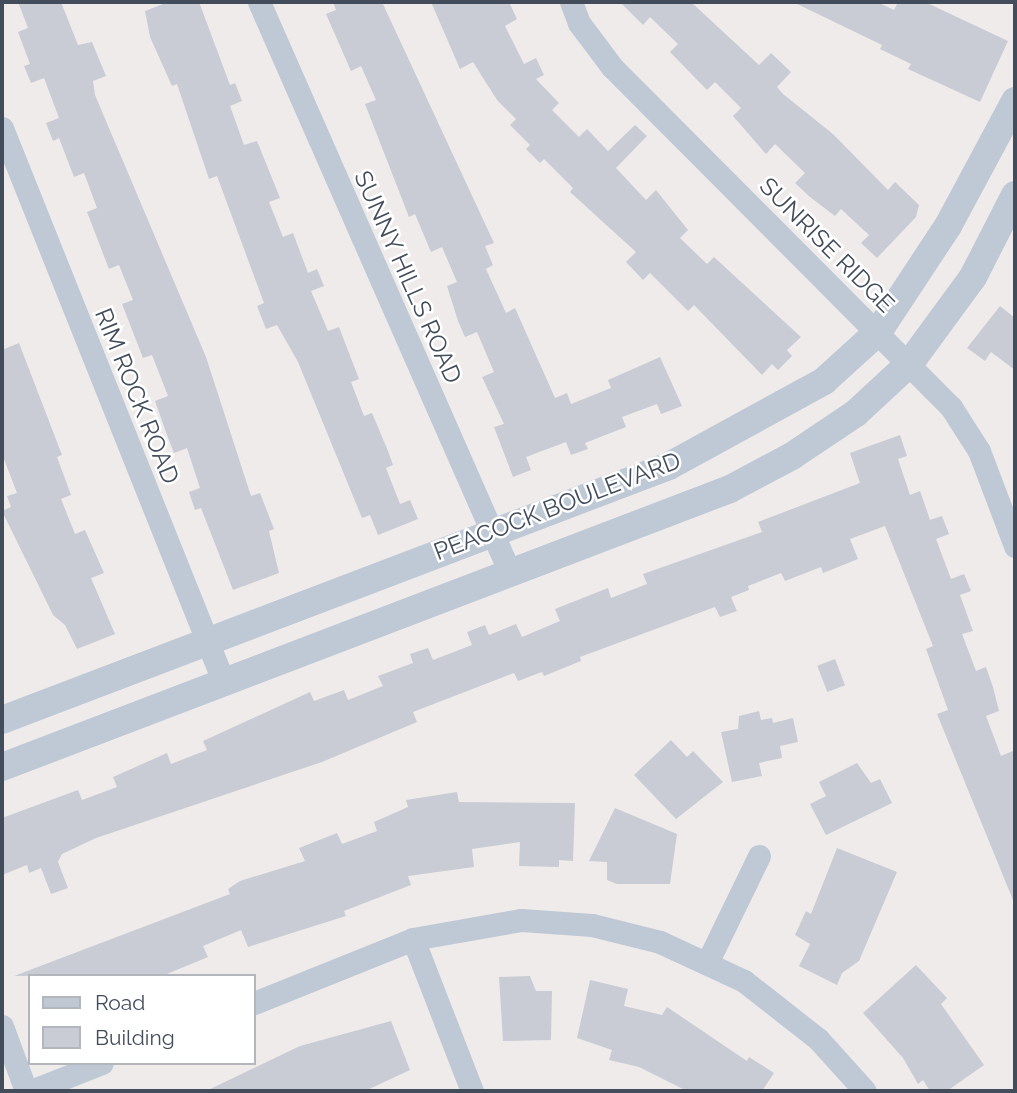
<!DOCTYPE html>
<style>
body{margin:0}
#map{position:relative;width:1017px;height:1093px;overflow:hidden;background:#efebeb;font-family:Raleway,sans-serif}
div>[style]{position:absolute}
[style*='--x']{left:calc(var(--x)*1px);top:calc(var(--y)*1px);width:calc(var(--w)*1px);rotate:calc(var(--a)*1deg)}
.building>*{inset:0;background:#c9ccd4;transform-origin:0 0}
.minor>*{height:23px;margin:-11.5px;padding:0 11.5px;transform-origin:11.5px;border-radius:11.5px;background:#bfc9d5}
.tertiary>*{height:28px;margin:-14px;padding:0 14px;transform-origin:14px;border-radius:14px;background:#bfc9d5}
span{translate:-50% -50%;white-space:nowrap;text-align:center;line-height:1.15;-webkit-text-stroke:5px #fff;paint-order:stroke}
.street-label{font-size:24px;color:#424c5b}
.frame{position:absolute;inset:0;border:4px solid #424c5b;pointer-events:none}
.legend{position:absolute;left:28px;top:974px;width:228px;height:91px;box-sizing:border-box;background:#fff;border:2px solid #b3b7bd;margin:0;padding:9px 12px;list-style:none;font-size:21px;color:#424c5b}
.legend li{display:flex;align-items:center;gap:14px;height:35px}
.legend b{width:35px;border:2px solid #b3b7bd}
</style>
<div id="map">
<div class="building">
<div style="clip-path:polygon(18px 2px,61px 2px,78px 45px,92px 42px,106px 76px,93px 81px,95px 95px,206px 357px,251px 496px,260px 493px,274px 529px,269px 531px,279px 573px,233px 590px,201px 508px,195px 510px,189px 492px,200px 488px,187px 448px,174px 453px,167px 435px,155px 401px,168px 396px,152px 355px,143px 358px,122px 304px,133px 300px,119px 265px,109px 269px,87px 212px,97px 208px,84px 173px,74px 177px,59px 138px,53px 141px,46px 123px,59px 118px,44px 78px,31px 83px,24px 66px,30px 64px,18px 32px,28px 28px)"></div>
<div style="clip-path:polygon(168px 2px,199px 2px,230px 85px,235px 83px,242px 101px,230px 106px,244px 145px,257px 141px,280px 198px,269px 202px,283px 237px,293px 233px,308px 273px,317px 269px,324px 286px,311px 291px,328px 331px,339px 327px,359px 379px,351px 382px,364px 416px,372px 413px,388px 451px,393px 465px,386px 468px,400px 504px,410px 500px,418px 519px,378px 535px,370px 515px,362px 518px,298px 362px,277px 325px,266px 329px,257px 306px,264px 303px,217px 176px,209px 179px,177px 84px,172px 86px,150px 37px,145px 11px)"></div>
<div style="clip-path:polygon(333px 2px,382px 2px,494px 243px,485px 246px,493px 265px,486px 269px,506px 313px,515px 308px,555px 398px,567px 393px,571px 404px,611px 388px,608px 380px,660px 357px,682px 406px,661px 414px,657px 404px,622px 417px,626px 427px,585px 443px,588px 449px,571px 455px,566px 442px,526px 457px,531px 470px,513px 477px,494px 427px,504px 424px,482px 377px,494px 372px,477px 332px,465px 337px,458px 321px,447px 286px,457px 282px,442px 247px,431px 252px,415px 214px,409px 217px,365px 104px,376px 100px,361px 66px,351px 71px,326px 14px,336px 10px)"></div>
<div style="clip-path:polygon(431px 2px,509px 2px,517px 19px,505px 26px,524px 64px,536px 58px,544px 75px,536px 79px,559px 103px,552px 110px,579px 137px,587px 129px,608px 151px,635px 125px,647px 136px,616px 168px,646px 200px,656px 190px,688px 230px,680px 238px,707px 264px,714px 257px,801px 337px,787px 350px,792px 356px,778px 370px,772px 364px,762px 375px,694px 305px,688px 311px,650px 273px,643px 280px,626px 262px,636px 252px,570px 192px,573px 188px,544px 159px,540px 163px,526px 149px,530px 145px,510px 125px,516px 119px,497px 100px,473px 62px,460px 69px)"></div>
<div style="clip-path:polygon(620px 2px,691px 2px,759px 65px,771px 53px,791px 72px,777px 87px,783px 94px,833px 134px,888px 190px,895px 182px,919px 205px,916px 217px,877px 258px,861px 243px,869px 235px,841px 209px,835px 216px,810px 197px,795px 183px,805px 173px,775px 144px,766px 154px,733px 116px,741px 108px,715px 82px,707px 90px,670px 52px,678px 44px,650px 17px,643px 25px)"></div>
<div style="clip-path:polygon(793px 2px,877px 2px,894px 10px,898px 2px,925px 2px,1008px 41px,980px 102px,908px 69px,911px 64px,880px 49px,882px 45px)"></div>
<div style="clip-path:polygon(1000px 306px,1015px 318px,1015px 370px,991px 352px,985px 361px,967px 348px)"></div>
<div style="clip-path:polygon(19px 343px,62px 455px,57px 457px,71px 495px,61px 499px,75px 534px,85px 530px,104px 573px,91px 578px,115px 634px,77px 649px,65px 625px,53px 615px,2px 511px,11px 507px,7px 496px,17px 493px,2px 454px,2px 350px)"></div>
<div style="clip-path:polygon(900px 435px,907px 456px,898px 459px,910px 495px,920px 491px,930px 520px,942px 516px,949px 534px,936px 539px,951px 579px,964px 574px,971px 591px,960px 595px,973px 631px,962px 634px,976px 671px,986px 667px,993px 687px,999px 711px,986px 716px,1001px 756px,1015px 750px,1015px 905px,937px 714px,948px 710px,926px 649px,933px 646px,885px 526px,850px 539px,858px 559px,823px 573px,821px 567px,785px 581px,781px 573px,748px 586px,749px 590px,731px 597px,737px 611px,720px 617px,715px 607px,580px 657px,581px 661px,544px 676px,542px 672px,518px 681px,514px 673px,413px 712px,417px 722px,322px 762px,96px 838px,62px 854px,58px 862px,68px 888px,51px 894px,41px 868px,29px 873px,27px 865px,2px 875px,2px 818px,78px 790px,82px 800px,117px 787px,113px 777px,167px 753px,171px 764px,207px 750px,203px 741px,310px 692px,314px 701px,344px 690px,348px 700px,383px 686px,378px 676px,413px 663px,410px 654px,428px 648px,433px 660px,472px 645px,467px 632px,485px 625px,489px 635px,516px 624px,522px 637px,560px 621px,555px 609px,608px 588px,611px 598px,647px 584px,643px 574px,762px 532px,758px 522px,860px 483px,850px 453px)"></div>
<div style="left:835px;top:659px;width:28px;height:19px;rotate:69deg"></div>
<div style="clip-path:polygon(759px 711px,761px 720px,772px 718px,773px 723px,793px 718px,798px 742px,780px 746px,782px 758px,759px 763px,762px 776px,732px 782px,721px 732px,738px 729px,739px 716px)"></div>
<div style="clip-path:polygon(671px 740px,687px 757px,693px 751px,723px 782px,676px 819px,634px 775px)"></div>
<div style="clip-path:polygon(857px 763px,871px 783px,880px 779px,892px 803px,826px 835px,810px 804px,826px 796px,819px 782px)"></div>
<div style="clip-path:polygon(457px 792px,459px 802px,575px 803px,573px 861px,559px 860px,559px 867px,519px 866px,520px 842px,472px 849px,474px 867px,408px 876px,411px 885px,344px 911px,346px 916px,248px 947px,241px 930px,203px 946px,208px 957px,162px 976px,14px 976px,230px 894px,228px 889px,240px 881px,305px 861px,299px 848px,337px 833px,342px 844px,377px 831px,374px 822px,408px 807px,406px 800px)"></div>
<div style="clip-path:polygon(615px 808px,677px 834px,670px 884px,617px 884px,607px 880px,607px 862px,589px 861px)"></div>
<div style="clip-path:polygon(837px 848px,897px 872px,859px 961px,842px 973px,837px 985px,799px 966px,810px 944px,795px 935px,806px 911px,811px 914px)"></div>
<div style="clip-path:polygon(916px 965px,947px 998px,941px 1004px,984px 1065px,947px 1091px,930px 1091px,923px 1080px,918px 1084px,903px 1058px,863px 1013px)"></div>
<div style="clip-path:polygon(530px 976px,536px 991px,552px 991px,551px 1040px,503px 1041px,499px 977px)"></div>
<div style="clip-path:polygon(590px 980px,628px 989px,624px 1006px,662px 1015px,667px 1007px,747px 1061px,749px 1057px,774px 1073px,762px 1091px,687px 1091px,639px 1067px,609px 1060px,612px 1050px,577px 1038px)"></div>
<div style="clip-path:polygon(391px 1021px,410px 1070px,365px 1091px,206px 1091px,300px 1046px)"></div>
</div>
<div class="minor">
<div style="--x:259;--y:2;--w:624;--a:66.27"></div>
<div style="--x:571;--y:2;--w:22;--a:69"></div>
<div style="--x:579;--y:23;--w:55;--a:53.1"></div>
<div style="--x:612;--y:67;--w:480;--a:45.1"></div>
<div style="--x:951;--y:407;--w:52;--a:57.5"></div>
<div style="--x:979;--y:451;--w:102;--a:69.2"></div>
<div style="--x:2;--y:128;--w:598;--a:68.2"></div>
<div style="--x:413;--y:939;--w:163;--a:68.8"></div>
<div style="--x:707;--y:963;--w:119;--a:-64.1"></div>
<div style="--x:254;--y:1003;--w:171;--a:-21.9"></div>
<div style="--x:413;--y:939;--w:110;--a:-10"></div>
<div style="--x:521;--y:920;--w:71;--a:4"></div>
<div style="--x:592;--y:925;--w:70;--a:14"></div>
<div style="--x:660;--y:942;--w:93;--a:24.9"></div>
<div style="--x:744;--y:981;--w:94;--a:38.1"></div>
<div style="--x:818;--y:1039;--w:70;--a:47.9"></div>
<div style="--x:2;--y:1026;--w:69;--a:69.7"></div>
<div style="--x:31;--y:1091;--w:76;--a:-21.5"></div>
</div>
<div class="tertiary">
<div style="--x:2;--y:720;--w:714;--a:-20.85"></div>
<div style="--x:669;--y:466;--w:177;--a:-28.7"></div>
<div style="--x:824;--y:381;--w:73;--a:-42.2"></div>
<div style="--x:878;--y:332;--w:127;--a:-56.6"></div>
<div style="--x:948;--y:226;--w:142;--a:-61.8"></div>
<div style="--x:2;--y:767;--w:779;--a:-20.9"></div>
<div style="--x:730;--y:489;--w:70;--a:-28"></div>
<div style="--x:792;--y:456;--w:77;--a:-33.9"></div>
<div style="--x:856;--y:413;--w:74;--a:-42.8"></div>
<div style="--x:910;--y:363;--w:107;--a:-53.8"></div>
<div style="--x:973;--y:277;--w:92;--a:-62.9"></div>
</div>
<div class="street-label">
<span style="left:827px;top:245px;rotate:45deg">SUNRISE RIDGE</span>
<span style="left:408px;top:277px;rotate:66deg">SUNNY HILLS ROAD</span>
<span style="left:137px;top:396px;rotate:68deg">RIM ROCK ROAD</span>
<span style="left:557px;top:506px;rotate:-21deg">PEACOCK BOULEVARD</span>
</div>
<div class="frame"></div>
<ul class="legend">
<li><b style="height:9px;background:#bfc9d5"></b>Road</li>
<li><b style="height:19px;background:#c9ccd4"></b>Building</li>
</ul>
</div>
